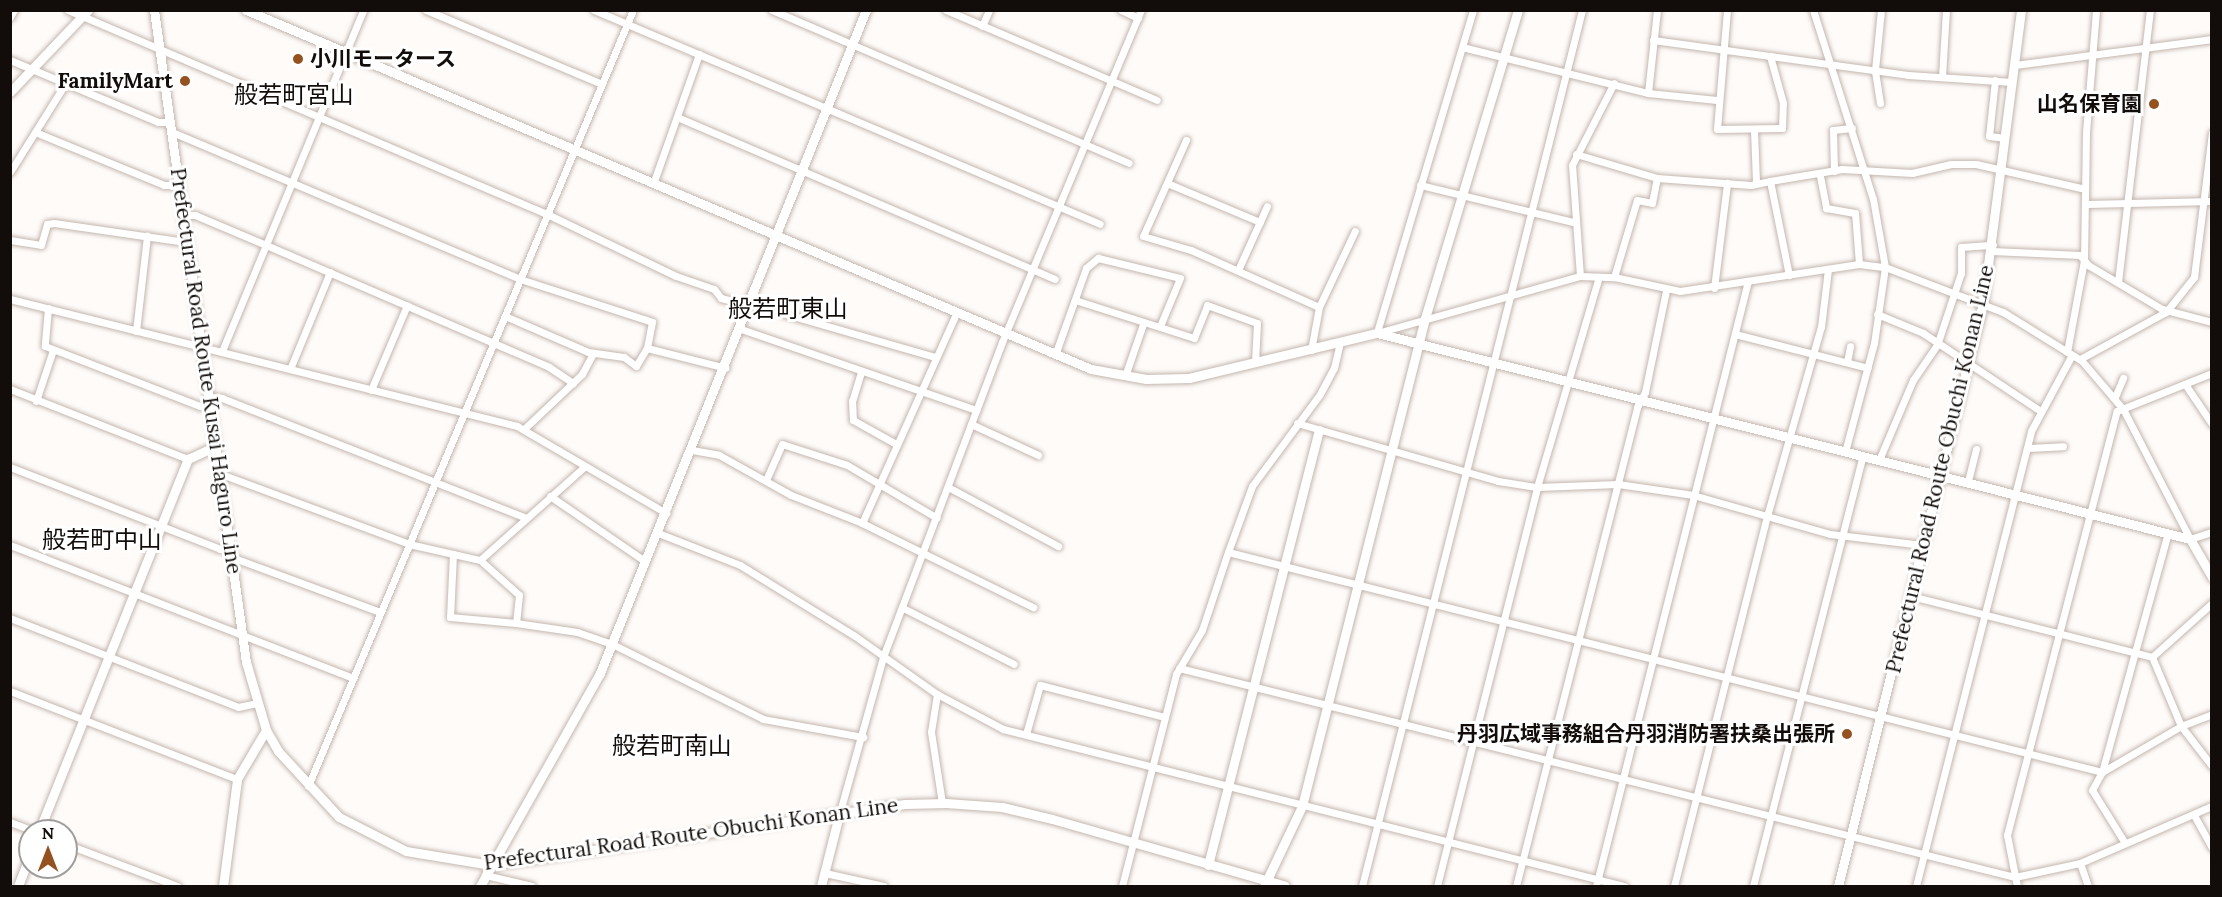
<!DOCTYPE html>
<meta charset="utf-8">
<style>
body{margin:0}
#map{position:relative;width:2222px;height:897px;overflow:hidden;background:#fefbf9;font-family:Lora,"Noto Sans JP",serif}
div>[style]{position:absolute}
[style*='--x']{left:calc(var(--x)*1px);top:calc(var(--y)*1px);width:calc(var(--w)*1px);rotate:calc(var(--a)*1deg)}
.roads{filter:drop-shadow(0 0 2px #c4b6ae) drop-shadow(0 0 2px #c4b6ae)}
.street>*{height:7px;margin:-3.5px;padding:0 3.5px;transform-origin:3.5px;border-radius:3.5px;background:#fff}
.secondary>*{height:9px;margin:-4.5px;padding:0 4.5px;transform-origin:4.5px;border-radius:4.5px;background:#fff}
.dots>*{width:16px;height:16px;translate:-50% -50%;box-sizing:border-box;border:3px solid #fff;border-radius:50%}
span{translate:-50% -50%;white-space:nowrap;text-align:center;line-height:1.15;-webkit-text-stroke:6px #fff;paint-order:stroke}
.poi-label{font-size:21px;color:#120d0a;font-weight:700}
.left{translate:0 -50%;text-align:left}
.right{translate:-100% -50%;text-align:right}
.street-label{font-size:21px;color:#120d0a}
.quarter-label{font-size:24px;color:#120d0a}
.frame{position:absolute;inset:0;border:12px solid #120d0a;pointer-events:none}
.north{position:absolute;left:18px;top:819px;width:60px;height:60px;box-sizing:border-box;background:#fff;border:2px solid #a09e9d;border-radius:50%;rotate:0deg;font-size:16px;font-weight:700;line-height:24px;text-align:center;color:#120d0a}
.north::after{content:'';display:block;margin:auto;width:21px;height:27px;background:#945220;clip-path:polygon(50% 0,100% 100%,50% 72%,0 100%)}
</style>
<div id="map">
<div class="roads">
<div class="street">
<div style="--x:68;--y:10;--w:521;--a:23.07"></div>
<div style="--x:547;--y:214;--w:143;--a:25.7"></div>
<div style="--x:676;--y:276;--w:40;--a:18.9"></div>
<div style="--x:714;--y:289;--w:11;--a:52"></div>
<div style="--x:721;--y:298;--w:30;--a:15"></div>
<div style="--x:426;--y:10;--w:191;--a:22.8"></div>
<div style="--x:594;--y:10;--w:549;--a:22.92"></div>
<div style="--x:772;--y:10;--w:388;--a:23.2"></div>
<div style="--x:946;--y:10;--w:229;--a:23.1"></div>
<div style="--x:1121;--y:10;--w:19;--a:25"></div>
<div style="--x:1473;--y:10;--w:337;--a:106.6"></div>
<div style="--x:1377;--y:333;--w:211;--a:-15.7"></div>
<div style="--x:1580;--y:276;--w:34;--a:2"></div>
<div style="--x:1614;--y:277;--w:67;--a:12"></div>
<div style="--x:1680;--y:291;--w:181;--a:-8.6"></div>
<div style="--x:1859;--y:264;--w:26;--a:7"></div>
<div style="--x:1885;--y:267;--w:126;--a:20.9"></div>
<div style="--x:2003;--y:312;--w:93;--a:31.8"></div>
<div style="--x:2082;--y:361;--w:63;--a:49.5"></div>
<div style="--x:2123;--y:409;--w:146;--a:62.7"></div>
<div style="--x:2190;--y:539;--w:23;--a:-18"></div>
<div style="--x:1727;--y:10;--w:119;--a:94.8"></div>
<div style="--x:1717;--y:129;--w:65;--a:-0.9"></div>
<div style="--x:1782;--y:128;--w:25;--a:-88"></div>
<div style="--x:1783;--y:103;--w:49;--a:-105.5"></div>
<div style="--x:1813;--y:10;--w:198;--a:72.4"></div>
<div style="--x:1873;--y:199;--w:69;--a:80"></div>
<div style="--x:1885;--y:267;--w:77;--a:98.2"></div>
<div style="--x:1874;--y:343;--w:113;--a:104.9"></div>
<div style="--x:10;--y:17;--w:8;--a:-60"></div>
<div style="--x:982;--y:26;--w:17;--a:-66"></div>
<div style="--x:1653;--y:40;--w:257;--a:7.8"></div>
<div style="--x:1908;--y:75;--w:104;--a:3.9"></div>
<div style="--x:1462;--y:47;--w:192;--a:13.9"></div>
<div style="--x:1648;--y:93;--w:69;--a:5.8"></div>
<div style="--x:10;--y:60;--w:160;--a:22.7"></div>
<div style="--x:158;--y:122;--w:12;--a:0"></div>
<div style="--x:2015;--y:65;--w:199;--a:-7.5"></div>
<div style="--x:1942;--y:77;--w:67;--a:-86.6"></div>
<div style="--x:1995;--y:80;--w:56;--a:96.1"></div>
<div style="--x:1989;--y:136;--w:16;--a:7"></div>
<div style="--x:1648;--y:93;--w:83;--a:-83.8"></div>
<div style="--x:1880;--y:103;--w:33;--a:-99"></div>
<div style="--x:1875;--y:70;--w:60;--a:-84.3"></div>
<div style="--x:677;--y:117;--w:411;--a:23.2"></div>
<div style="--x:1754;--y:130;--w:52;--a:87.8"></div>
<div style="--x:35;--y:132;--w:139;--a:22.3"></div>
<div style="--x:164;--y:185;--w:15;--a:0"></div>
<div style="--x:172;--y:132;--w:378;--a:22.9"></div>
<div style="--x:520;--y:279;--w:139;--a:18"></div>
<div style="--x:652;--y:322;--w:26;--a:101"></div>
<div style="--x:1186;--y:140;--w:105;--a:114.1"></div>
<div style="--x:1143;--y:236;--w:50;--a:16.3"></div>
<div style="--x:1191;--y:250;--w:140;--a:24"></div>
<div style="--x:1319;--y:307;--w:44;--a:100.5"></div>
<div style="--x:1576;--y:154;--w:84;--a:16.5"></div>
<div style="--x:1657;--y:178;--w:94;--a:4.3"></div>
<div style="--x:1751;--y:185;--w:19;--a:-12"></div>
<div style="--x:1770;--y:181;--w:96;--a:78.6"></div>
<div style="--x:1834;--y:171;--w:41;--a:-91.4"></div>
<div style="--x:1833;--y:130;--w:19;--a:-6"></div>
<div style="--x:10;--y:172;--w:104;--a:-58"></div>
<div style="--x:1820;--y:176;--w:33;--a:79"></div>
<div style="--x:1826;--y:208;--w:29;--a:10"></div>
<div style="--x:1855;--y:213;--w:51;--a:85.5"></div>
<div style="--x:1770;--y:181;--w:73;--a:-9.5"></div>
<div style="--x:1842;--y:169;--w:70;--a:3.3"></div>
<div style="--x:1912;--y:173;--w:40;--a:-13"></div>
<div style="--x:1951;--y:164;--w:25;--a:0"></div>
<div style="--x:1976;--y:164;--w:112;--a:12.9"></div>
<div style="--x:1167;--y:183;--w:101;--a:22.8"></div>
<div style="--x:653;--y:184;--w:138;--a:-70.5"></div>
<div style="--x:1420;--y:185;--w:157;--a:13.6"></div>
<div style="--x:2087;--y:204;--w:125;--a:-1.4"></div>
<div style="--x:183;--y:215;--w:12;--a:0"></div>
<div style="--x:195;--y:215;--w:77;--a:22.9"></div>
<div style="--x:266;--y:245;--w:308;--a:23.3"></div>
<div style="--x:549;--y:367;--w:29;--a:34"></div>
<div style="--x:10;--y:240;--w:31;--a:9"></div>
<div style="--x:41;--y:245;--w:22;--a:-74"></div>
<div style="--x:47;--y:224;--w:7;--a:-8"></div>
<div style="--x:54;--y:223;--w:133;--a:8.2"></div>
<div style="--x:1992;--y:251;--w:88;--a:2.6"></div>
<div style="--x:2080;--y:255;--w:13;--a:51"></div>
<div style="--x:2088;--y:265;--w:86;--a:30.7"></div>
<div style="--x:2162;--y:309;--w:52;--a:14.6"></div>
<div style="--x:1238;--y:270;--w:70;--a:-65.6"></div>
<div style="--x:1580;--y:276;--w:111;--a:-94.1"></div>
<div style="--x:1572;--y:165;--w:92;--a:-62.9"></div>
<div style="--x:1614;--y:277;--w:80;--a:-73.4"></div>
<div style="--x:1637;--y:200;--w:15;--a:11"></div>
<div style="--x:1652;--y:203;--w:25;--a:-79"></div>
<div style="--x:2118;--y:282;--w:274;--a:-83.3"></div>
<div style="--x:1714;--y:288;--w:106;--a:-82.9"></div>
<div style="--x:10;--y:299;--w:523;--a:14.06"></div>
<div style="--x:517;--y:426;--w:173;--a:30.3"></div>
<div style="--x:1075;--y:300;--w:125;--a:17.7"></div>
<div style="--x:1194;--y:338;--w:35;--a:-68"></div>
<div style="--x:1207;--y:305;--w:53;--a:19.8"></div>
<div style="--x:1257;--y:323;--w:40;--a:92.9"></div>
<div style="--x:751;--y:304;--w:191;--a:16.1"></div>
<div style="--x:1319;--y:307;--w:84;--a:-64.7"></div>
<div style="--x:48;--y:308;--w:38;--a:95"></div>
<div style="--x:45;--y:346;--w:166;--a:21.2"></div>
<div style="--x:200;--y:406;--w:9;--a:0"></div>
<div style="--x:1877;--y:314;--w:50;--a:22.4"></div>
<div style="--x:1923;--y:333;--w:139;--a:33.6"></div>
<div style="--x:505;--y:316;--w:90;--a:23.4"></div>
<div style="--x:588;--y:352;--w:36;--a:8"></div>
<div style="--x:624;--y:357;--w:15;--a:37"></div>
<div style="--x:636;--y:366;--w:21;--a:-59"></div>
<div style="--x:647;--y:348;--w:81;--a:14.2"></div>
<div style="--x:741;--y:329;--w:249;--a:19"></div>
<div style="--x:136;--y:331;--w:96;--a:-83.4"></div>
<div style="--x:1735;--y:334;--w:137;--a:14.3"></div>
<div style="--x:222;--y:351;--w:369;--a:-67.5"></div>
<div style="--x:2067;--y:352;--w:94;--a:-79.5"></div>
<div style="--x:2084;--y:260;--w:128;--a:-89.1"></div>
<div style="--x:2086;--y:132;--w:122;--a:-85.3"></div>
<div style="--x:1055;--y:355;--w:92;--a:-70.4"></div>
<div style="--x:1086;--y:268;--w:16;--a:-40"></div>
<div style="--x:1098;--y:258;--w:84;--a:13.7"></div>
<div style="--x:1180;--y:278;--w:52;--a:112.6"></div>
<div style="--x:2080;--y:359;--w:98;--a:-28.7"></div>
<div style="--x:2166;--y:312;--w:45;--a:-51.3"></div>
<div style="--x:2194;--y:277;--w:145;--a:-82.9"></div>
<div style="--x:1847;--y:362;--w:16;--a:-79"></div>
<div style="--x:290;--y:369;--w:105;--a:-67.6"></div>
<div style="--x:861;--y:372;--w:30;--a:107"></div>
<div style="--x:852;--y:401;--w:19;--a:87"></div>
<div style="--x:853;--y:420;--w:49;--a:29.2"></div>
<div style="--x:1125;--y:376;--w:55;--a:-70.9"></div>
<div style="--x:2185;--y:384;--w:48;--a:56"></div>
<div style="--x:10;--y:389;--w:191;--a:21.5"></div>
<div style="--x:371;--y:390;--w:92;--a:-67"></div>
<div style="--x:208;--y:397;--w:14;--a:4"></div>
<div style="--x:222;--y:398;--w:325;--a:21.5"></div>
<div style="--x:2115;--y:397;--w:21;--a:-67"></div>
<div style="--x:36;--y:401;--w:54;--a:-71.6"></div>
<div style="--x:1297;--y:423;--w:209;--a:16.1"></div>
<div style="--x:1498;--y:481;--w:39;--a:9"></div>
<div style="--x:1537;--y:487;--w:81;--a:-2.1"></div>
<div style="--x:1618;--y:484;--w:76;--a:8.3"></div>
<div style="--x:1693;--y:495;--w:142;--a:15.9"></div>
<div style="--x:1830;--y:534;--w:93;--a:6.8"></div>
<div style="--x:971;--y:424;--w:74;--a:24.8"></div>
<div style="--x:524;--y:429;--w:80;--a:-43.5"></div>
<div style="--x:582;--y:374;--w:24;--a:-62"></div>
<div style="--x:2028;--y:448;--w:35;--a:-3"></div>
<div style="--x:692;--y:450;--w:27;--a:10"></div>
<div style="--x:719;--y:455;--w:82;--a:29.1"></div>
<div style="--x:791;--y:495;--w:76;--a:21.5"></div>
<div style="--x:862;--y:523;--w:191;--a:26.2"></div>
<div style="--x:1879;--y:460;--w:87;--a:-67"></div>
<div style="--x:1913;--y:380;--w:42;--a:-55.6"></div>
<div style="--x:1937;--y:345;--w:76;--a:-71.6"></div>
<div style="--x:1961;--y:273;--w:26;--a:-90"></div>
<div style="--x:1961;--y:247;--w:32;--a:-4"></div>
<div style="--x:10;--y:467;--w:225;--a:21.3"></div>
<div style="--x:220;--y:549;--w:12;--a:0"></div>
<div style="--x:221;--y:474;--w:201;--a:20.4"></div>
<div style="--x:409;--y:544;--w:73;--a:12.7"></div>
<div style="--x:480;--y:560;--w:52;--a:41.9"></div>
<div style="--x:519;--y:595;--w:28;--a:96"></div>
<div style="--x:516;--y:623;--w:62;--a:8.4"></div>
<div style="--x:577;--y:632;--w:37;--a:19"></div>
<div style="--x:612;--y:644;--w:169;--a:26.4"></div>
<div style="--x:763;--y:719;--w:102;--a:10.2"></div>
<div style="--x:766;--y:480;--w:39;--a:-66"></div>
<div style="--x:782;--y:444;--w:68;--a:17.9"></div>
<div style="--x:847;--y:465;--w:104;--a:30.5"></div>
<div style="--x:1968;--y:481;--w:33;--a:-76"></div>
<div style="--x:948;--y:487;--w:125;--a:28.2"></div>
<div style="--x:550;--y:496;--w:116;--a:34.5"></div>
<div style="--x:862;--y:523;--w:229;--a:-65.8"></div>
<div style="--x:658;--y:533;--w:88;--a:21.3"></div>
<div style="--x:740;--y:565;--w:135;--a:31.7"></div>
<div style="--x:855;--y:636;--w:100;--a:35.3"></div>
<div style="--x:937;--y:694;--w:75;--a:27.9"></div>
<div style="--x:1003;--y:729;--w:641;--a:14.19"></div>
<div style="--x:10;--y:545;--w:368;--a:21.2"></div>
<div style="--x:1228;--y:552;--w:70;--a:-70"></div>
<div style="--x:1252;--y:486;--w:114;--a:-53.5"></div>
<div style="--x:1320;--y:394;--w:30;--a:-62"></div>
<div style="--x:1334;--y:368;--w:26;--a:-77"></div>
<div style="--x:453;--y:554;--w:63;--a:92.7"></div>
<div style="--x:450;--y:617;--w:66;--a:5.2"></div>
<div style="--x:234;--y:558;--w:156;--a:20.3"></div>
<div style="--x:480;--y:560;--w:140;--a:-41.8"></div>
<div style="--x:1911;--y:596;--w:249;--a:14.2"></div>
<div style="--x:903;--y:608;--w:124;--a:26.8"></div>
<div style="--x:10;--y:618;--w:245;--a:21.3"></div>
<div style="--x:238;--y:707;--w:19;--a:-12"></div>
<div style="--x:2152;--y:657;--w:75;--a:67.2"></div>
<div style="--x:2181;--y:726;--w:51;--a:52.2"></div>
<div style="--x:2152;--y:657;--w:81;--a:-42"></div>
<div style="--x:1179;--y:668;--w:862;--a:14.04"></div>
<div style="--x:2015;--y:877;--w:66;--a:-12.2"></div>
<div style="--x:2080;--y:863;--w:144;--a:-23.4"></div>
<div style="--x:10;--y:691;--w:243;--a:21.2"></div>
<div style="--x:937;--y:694;--w:38;--a:99"></div>
<div style="--x:931;--y:732;--w:72;--a:81.2"></div>
<div style="--x:1026;--y:734;--w:51;--a:-74.1"></div>
<div style="--x:1040;--y:685;--w:129;--a:14.4"></div>
<div style="--x:308;--y:786;--w:841;--a:-67.28"></div>
<div style="--x:839;--y:815;--w:164;--a:-74.4"></div>
<div style="--x:883;--y:657;--w:337;--a:-69.3"></div>
<div style="--x:1002;--y:342;--w:360;--a:-67.3"></div>
<div style="--x:2195;--y:817;--w:35;--a:61"></div>
<div style="--x:10;--y:822;--w:26;--a:21"></div>
<div style="--x:2125;--y:843;--w:62;--a:-121.9"></div>
<div style="--x:2092;--y:790;--w:21;--a:-61"></div>
<div style="--x:2102;--y:772;--w:248;--a:-74.6"></div>
<div style="--x:66;--y:844;--w:119;--a:20.7"></div>
<div style="--x:2080;--y:863;--w:24;--a:71"></div>
<div style="--x:825;--y:873;--w:60;--a:12.4"></div>
<div style="--x:485;--y:875;--w:48;--a:13.2"></div>
<div style="--x:1122;--y:886;--w:219;--a:-75.7"></div>
<div style="--x:1176;--y:674;--w:51;--a:-59.4"></div>
<div style="--x:1202;--y:630;--w:82;--a:-71.6"></div>
<div style="--x:1228;--y:552;--w:901;--a:14.13"></div>
<div style="--x:2102;--y:772;--w:91;--a:-30.2"></div>
<div style="--x:2181;--y:726;--w:33;--a:-21"></div>
<div style="--x:1362;--y:886;--w:903;--a:-75.9"></div>
<div style="--x:1437;--y:886;--w:411;--a:-75.9"></div>
<div style="--x:1537;--y:487;--w:219;--a:-73.6"></div>
<div style="--x:1516;--y:886;--w:494;--a:-75.8"></div>
<div style="--x:1637;--y:407;--w:17;--a:-62"></div>
<div style="--x:1645;--y:392;--w:103;--a:-78.3"></div>
<div style="--x:1596;--y:886;--w:624;--a:-75.9"></div>
<div style="--x:1674;--y:886;--w:382;--a:-75.9"></div>
<div style="--x:1767;--y:516;--w:197;--a:-74.1"></div>
<div style="--x:1821;--y:327;--w:58;--a:-83.1"></div>
<div style="--x:1753;--y:886;--w:444;--a:-75.7"></div>
<div style="--x:1916;--y:886;--w:469;--a:-75.8"></div>
<div style="--x:2031;--y:431;--w:86;--a:-61.7"></div>
<div style="--x:2017;--y:886;--w:52;--a:-101.1"></div>
<div style="--x:2007;--y:835;--w:438;--a:-75.5"></div>
<div style="--x:2117;--y:411;--w:102;--a:-21.8"></div>
</div>
<div class="secondary">
<div style="--x:154;--y:10;--w:658;--a:81.97"></div>
<div style="--x:246;--y:662;--w:71;--a:73.6"></div>
<div style="--x:266;--y:730;--w:24;--a:60"></div>
<div style="--x:278;--y:751;--w:90;--a:47.3"></div>
<div style="--x:339;--y:817;--w:75;--a:26.9"></div>
<div style="--x:406;--y:851;--w:86;--a:9.4"></div>
<div style="--x:491;--y:865;--w:418;--a:-8.4"></div>
<div style="--x:905;--y:804;--w:41;--a:-1.4"></div>
<div style="--x:946;--y:803;--w:56;--a:4.1"></div>
<div style="--x:1002;--y:807;--w:51;--a:13.5"></div>
<div style="--x:1052;--y:819;--w:242;--a:16"></div>
<div style="--x:246;--y:10;--w:918;--a:23.02"></div>
<div style="--x:1091;--y:369;--w:56;--a:10.3"></div>
<div style="--x:1146;--y:379;--w:43;--a:-1.3"></div>
<div style="--x:1189;--y:378;--w:193;--a:-13.5"></div>
<div style="--x:1377;--y:333;--w:839;--a:14.22"></div>
<div style="--x:2190;--y:539;--w:44;--a:59.9"></div>
<div style="--x:10;--y:92;--w:113;--a:-46.4"></div>
<div style="--x:39;--y:831;--w:401;--a:-68.2"></div>
<div style="--x:188;--y:459;--w:31;--a:-25"></div>
<div style="--x:1208;--y:865;--w:449;--a:-75.7"></div>
<div style="--x:1265;--y:884;--w:86;--a:-64.6"></div>
<div style="--x:1302;--y:806;--w:503;--a:-75.85"></div>
<div style="--x:1425;--y:318;--w:322;--a:-73.2"></div>
<div style="--x:18;--y:886;--w:34;--a:-69"></div>
<div style="--x:223;--y:886;--w:108;--a:-82.5"></div>
<div style="--x:237;--y:779;--w:57;--a:-59.4"></div>
<div style="--x:480;--y:886;--w:244;--a:-60.6"></div>
<div style="--x:600;--y:673;--w:714;--a:-68.14"></div>
<div style="--x:821;--y:886;--w:73;--a:-75.8"></div>
<div style="--x:1838;--y:886;--w:601;--a:-76.03"></div>
<div style="--x:1983;--y:303;--w:295;--a:-82.6"></div>
</div>
</div>
<div class="dots">
<div style="left:298px;top:59px;background:#945220"></div>
<div style="left:185px;top:81px;background:#945220"></div>
<div style="left:2154px;top:104px;background:#945220"></div>
<div style="left:1847px;top:734px;background:#945220"></div>
</div>
<div class="poi-label">
<span class="left" style="left:310px;top:59px">小川モータース</span>
<span class="right" style="left:173px;top:81px">FamilyMart</span>
<span class="right" style="left:2142px;top:104px">山名保育園</span>
<span class="right" style="left:1835px;top:734px">丹羽広域事務組合丹羽消防署扶桑出張所</span>
</div>
<div class="street-label">
<span style="left:206px;top:371px;rotate:82deg">Prefectural Road Route Kusai Haguro Line</span>
<span style="left:1940px;top:469px;rotate:-77deg">Prefectural Road Route Obuchi Konan Line</span>
<span style="left:691px;top:834px;rotate:-8deg">Prefectural Road Route Obuchi Konan Line</span>
</div>
<div class="quarter-label">
<span style="left:294px;top:95px">般若町宮山</span>
<span style="left:788px;top:309px">般若町東山</span>
<span style="left:102px;top:540px">般若町中山</span>
<span style="left:672px;top:746px">般若町南山</span>
</div>
<div class="frame"></div>
<div class="north">N</div>
</div>
